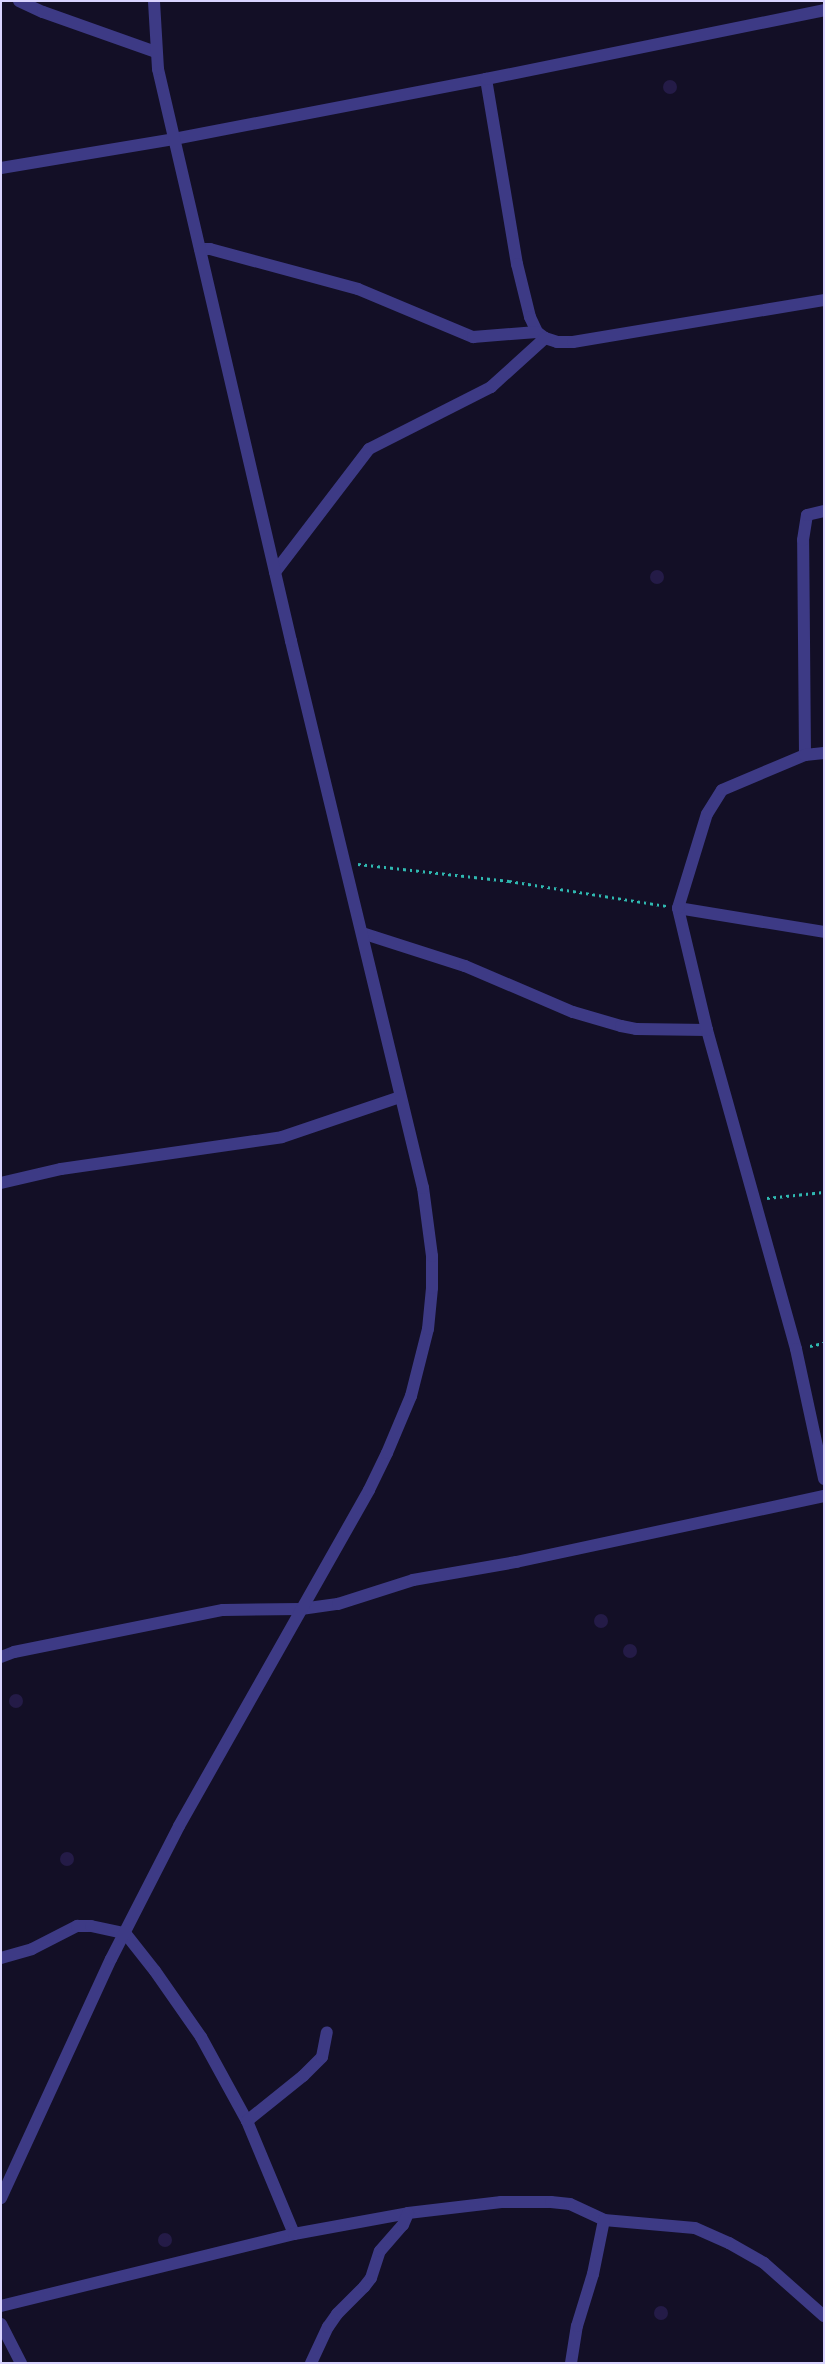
<!DOCTYPE html>
<style>
body{margin:0}
#map{position:relative;width:825px;height:2364px;overflow:hidden;background:#130f26;font-family:Ubuntu,sans-serif}
div>[style]{position:absolute}
[style*='--x']{left:calc(var(--x)*1px);top:calc(var(--y)*1px);width:calc(var(--w)*1px);rotate:calc(var(--a)*1deg)}
.building>*{inset:0;background:#241b47}
.round{border-radius:50%}
.path>*{height:3px;margin-top:-1.5px;transform-origin:0;background:repeating-linear-gradient(90deg,#2fb8b0 0 2.5px,transparent 0 6.5px)}
.minor>*{height:12px;margin:-6px;padding:0 6px;transform-origin:6px;border-radius:6px;background:#3d3a85}
span{translate:-50% -50%;white-space:nowrap;text-align:center;line-height:1.15;-webkit-text-stroke:4px #130f26;paint-order:stroke}
.frame{position:absolute;inset:0;border:2px solid #d9d4ff;pointer-events:none}
</style>
<div id="map">
<div class="building">
<div class="round" style="left:663px;top:80px;width:14px;height:14px"></div>
<div class="round" style="left:650px;top:570px;width:14px;height:14px"></div>
<div class="round" style="left:594px;top:1614px;width:14px;height:14px"></div>
<div class="round" style="left:623px;top:1644px;width:14px;height:14px"></div>
<div class="round" style="left:9px;top:1694px;width:14px;height:14px"></div>
<div class="round" style="left:60px;top:1852px;width:14px;height:14px"></div>
<div class="round" style="left:158px;top:2233px;width:14px;height:14px"></div>
<div class="round" style="left:654px;top:2306px;width:14px;height:14px"></div>
</div>
<div class="path">
<div style="--x:358;--y:864;--w:152;--a:6.4"></div>
<div style="--x:509;--y:881;--w:159;--a:9"></div>
<div style="--x:767;--y:1198;--w:57;--a:-6"></div>
<div style="--x:810;--y:1346;--w:14;--a:-12"></div>
</div>
<div class="minor">
<div style="--x:19;--y:1;--w:26;--a:25"></div>
<div style="--x:43;--y:12;--w:120;--a:19.5"></div>
<div style="--x:486;--y:79;--w:188;--a:80.5"></div>
<div style="--x:517;--y:264;--w:55;--a:76.2"></div>
<div style="--x:530;--y:317;--w:17;--a:65"></div>
<div style="--x:537;--y:332;--w:10;--a:37"></div>
<div style="--x:545;--y:338;--w:13;--a:18"></div>
<div style="--x:557;--y:342;--w:16;--a:0"></div>
<div style="--x:573;--y:342;--w:254;--a:-9.5"></div>
<div style="--x:1;--y:168;--w:175;--a:-9.5"></div>
<div style="--x:174;--y:139;--w:318;--a:-10.9"></div>
<div style="--x:486;--y:79;--w:345;--a:-11.5"></div>
<div style="--x:200;--y:249;--w:10;--a:0"></div>
<div style="--x:210;--y:249;--w:153;--a:15.1"></div>
<div style="--x:358;--y:289;--w:125;--a:22.7"></div>
<div style="--x:473;--y:337;--w:64;--a:-4.5"></div>
<div style="--x:275;--y:572;--w:155;--a:-52.6"></div>
<div style="--x:369;--y:449;--w:137;--a:-26.9"></div>
<div style="--x:491;--y:387;--w:73;--a:-42.2"></div>
<div style="--x:805;--y:755;--w:215;--a:-90.5"></div>
<div style="--x:803;--y:540;--w:25;--a:-81"></div>
<div style="--x:807;--y:515;--w:17;--a:-13"></div>
<div style="--x:678;--y:908;--w:148;--a:9.3"></div>
<div style="--x:362;--y:933;--w:108;--a:17.8"></div>
<div style="--x:465;--y:966;--w:117;--a:23.1"></div>
<div style="--x:573;--y:1012;--w:50;--a:16.3"></div>
<div style="--x:621;--y:1026;--w:15;--a:11"></div>
<div style="--x:636;--y:1029;--w:71;--a:0.8"></div>
<div style="--x:707;--y:1030;--w:331;--a:74.4"></div>
<div style="--x:796;--y:1349;--w:133;--a:77.8"></div>
<div style="--x:707;--y:1030;--w:125;--a:-103.4"></div>
<div style="--x:678;--y:908;--w:98;--a:-72.9"></div>
<div style="--x:707;--y:814;--w:28;--a:-58"></div>
<div style="--x:722;--y:790;--w:90;--a:-22.9"></div>
<div style="--x:805;--y:755;--w:19;--a:-6"></div>
<div style="--x:1;--y:1183;--w:62;--a:-13.1"></div>
<div style="--x:61;--y:1169;--w:223;--a:-8.2"></div>
<div style="--x:282;--y:1137;--w:125;--a:-18.7"></div>
<div style="--x:1;--y:1657;--w:14;--a:-21"></div>
<div style="--x:14;--y:1652;--w:213;--a:-11.4"></div>
<div style="--x:223;--y:1610;--w:78;--a:-0.7"></div>
<div style="--x:301;--y:1609;--w:37;--a:-8"></div>
<div style="--x:338;--y:1604;--w:79;--a:-17.7"></div>
<div style="--x:413;--y:1580;--w:105;--a:-9.9"></div>
<div style="--x:516;--y:1562;--w:315;--a:-12.1"></div>
<div style="--x:1;--y:1958;--w:32;--a:-16"></div>
<div style="--x:32;--y:1949;--w:51;--a:-27.1"></div>
<div style="--x:77;--y:1926;--w:14;--a:0"></div>
<div style="--x:91;--y:1926;--w:35;--a:12"></div>
<div style="--x:125;--y:1933;--w:48;--a:51.7"></div>
<div style="--x:155;--y:1971;--w:80;--a:55.1"></div>
<div style="--x:201;--y:2037;--w:96;--a:61.3"></div>
<div style="--x:247;--y:2121;--w:122;--a:67.4"></div>
<div style="--x:247;--y:2121;--w:72;--a:-38.8"></div>
<div style="--x:303;--y:2076;--w:27;--a:-45"></div>
<div style="--x:322;--y:2057;--w:25;--a:-79"></div>
<div style="--x:1;--y:2198;--w:263;--a:-65.3"></div>
<div style="--x:111;--y:1959;--w:149;--a:-62.9"></div>
<div style="--x:179;--y:1826;--w:386;--a:-60.5"></div>
<div style="--x:369;--y:1490;--w:41;--a:-64.1"></div>
<div style="--x:387;--y:1453;--w:62;--a:-67.2"></div>
<div style="--x:411;--y:1396;--w:69;--a:-75.8"></div>
<div style="--x:428;--y:1329;--w:41;--a:-84.4"></div>
<div style="--x:432;--y:1288;--w:32;--a:-90"></div>
<div style="--x:432;--y:1256;--w:69;--a:-97.5"></div>
<div style="--x:423;--y:1188;--w:563;--a:-103.57"></div>
<div style="--x:291;--y:641;--w:587;--a:-103.09"></div>
<div style="--x:158;--y:69;--w:68;--a:-93.4"></div>
<div style="--x:1;--y:2306;--w:302;--a:-13.8"></div>
<div style="--x:294;--y:2234;--w:116;--a:-10.4"></div>
<div style="--x:408;--y:2213;--w:94;--a:-6.7"></div>
<div style="--x:501;--y:2202;--w:50;--a:0"></div>
<div style="--x:551;--y:2202;--w:19;--a:6"></div>
<div style="--x:570;--y:2204;--w:38;--a:25"></div>
<div style="--x:604;--y:2220;--w:91;--a:5"></div>
<div style="--x:695;--y:2228;--w:37;--a:24"></div>
<div style="--x:729;--y:2243;--w:40;--a:29.7"></div>
<div style="--x:764;--y:2263;--w:80;--a:41.5"></div>
<div style="--x:1;--y:2324;--w:44;--a:62.9"></div>
<div style="--x:311;--y:2363;--w:40;--a:-65"></div>
<div style="--x:328;--y:2327;--w:16;--a:-55"></div>
<div style="--x:337;--y:2314;--w:38;--a:-45"></div>
<div style="--x:364;--y:2287;--w:11;--a:-52"></div>
<div style="--x:371;--y:2278;--w:28;--a:-72"></div>
<div style="--x:380;--y:2251;--w:35;--a:-49"></div>
<div style="--x:403;--y:2225;--w:13;--a:-67"></div>
<div style="--x:571;--y:2363;--w:37;--a:-81"></div>
<div style="--x:577;--y:2326;--w:54;--a:-72.9"></div>
<div style="--x:593;--y:2274;--w:55;--a:-78.5"></div>
</div>
<div class="frame"></div>
</div>
